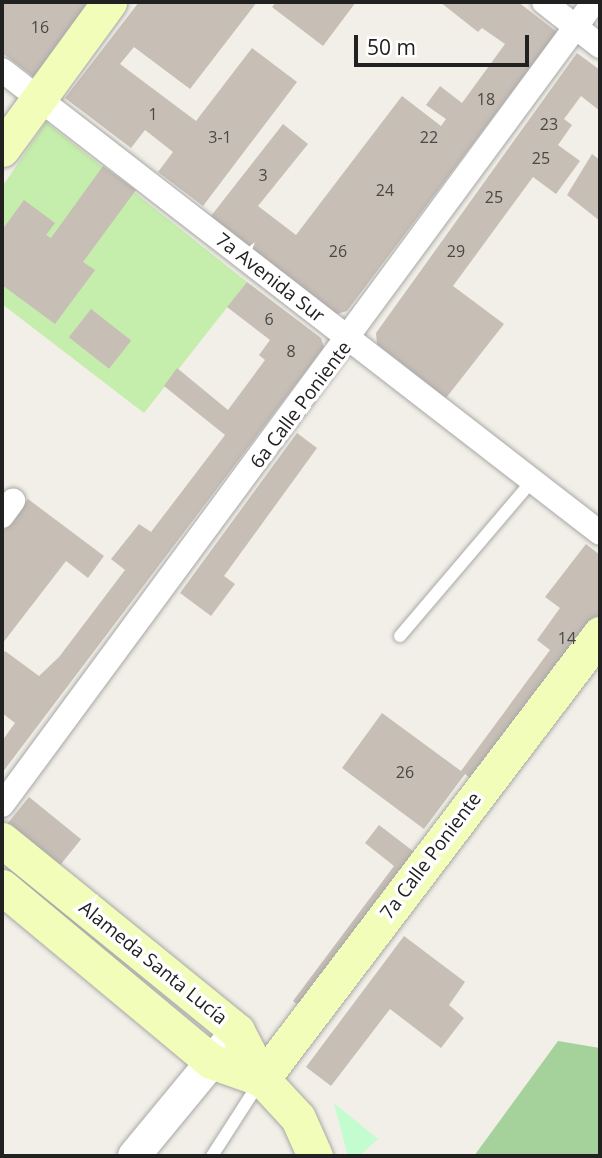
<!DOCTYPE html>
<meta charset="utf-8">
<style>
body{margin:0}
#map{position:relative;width:602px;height:1158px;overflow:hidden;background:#f1efe7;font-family:"Open Sans",sans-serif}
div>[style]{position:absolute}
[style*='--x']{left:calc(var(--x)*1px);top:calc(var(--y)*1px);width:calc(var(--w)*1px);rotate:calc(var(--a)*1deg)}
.grass>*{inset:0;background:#c5edab}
.forest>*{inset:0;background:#a5d29a}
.park>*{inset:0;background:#c3fcce}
.building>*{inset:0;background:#c7beb6;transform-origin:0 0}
.roads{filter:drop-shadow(0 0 2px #a8a8a8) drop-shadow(0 0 2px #a8a8a8)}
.service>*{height:12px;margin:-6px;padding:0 6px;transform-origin:6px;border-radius:6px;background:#fff}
.minor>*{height:24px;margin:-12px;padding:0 12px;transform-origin:12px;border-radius:12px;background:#fff}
.tertiary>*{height:32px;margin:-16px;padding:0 16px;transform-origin:16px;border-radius:16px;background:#fff}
.secondary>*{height:35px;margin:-17.5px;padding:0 17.5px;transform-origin:17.5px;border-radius:17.5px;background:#f2fdba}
span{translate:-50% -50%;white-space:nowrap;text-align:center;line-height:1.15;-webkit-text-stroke:7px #fff;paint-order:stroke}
.number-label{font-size:16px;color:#4a4846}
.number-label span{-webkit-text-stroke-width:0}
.street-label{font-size:19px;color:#212121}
.frame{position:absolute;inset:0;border:4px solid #212121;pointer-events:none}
.scale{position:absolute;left:354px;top:35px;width:175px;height:32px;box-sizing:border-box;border:4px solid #212121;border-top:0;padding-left:9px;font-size:21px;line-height:24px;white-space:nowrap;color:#212121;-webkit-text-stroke:5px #fff;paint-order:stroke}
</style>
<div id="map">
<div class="grass">
<div style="clip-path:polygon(46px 122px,247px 282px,144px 413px,2px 304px,2px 187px)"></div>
</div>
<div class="forest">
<div style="clip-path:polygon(558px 1041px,600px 1048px,600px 1156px,474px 1156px)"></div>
</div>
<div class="park">
<div style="clip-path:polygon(334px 1103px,378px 1139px,359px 1156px,348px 1156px)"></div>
</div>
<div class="building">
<div style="clip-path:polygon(2px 2px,97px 2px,38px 80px,2px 53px)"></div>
<div style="clip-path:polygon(139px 2px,257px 2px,190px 89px,134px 47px,120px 64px,196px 121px,252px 48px,297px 82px,203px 206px,158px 172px,173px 152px,145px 130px,131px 148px,65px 98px)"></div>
<div style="clip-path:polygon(276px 2px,356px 2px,323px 46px,272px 7px)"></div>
<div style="clip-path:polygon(440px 2px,518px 2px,557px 32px,347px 311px,337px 314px,211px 216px,283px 124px,308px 144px,258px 206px,296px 235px,402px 96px,441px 126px,446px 119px,426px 105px,440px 86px,462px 103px,505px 44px,482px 28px,478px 32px)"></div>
<div style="clip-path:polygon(577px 53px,600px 70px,600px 111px,581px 96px,564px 119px,572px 125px,558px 145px,580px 161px,556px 194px,533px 177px,453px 286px,504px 324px,446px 398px,377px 344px,376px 333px)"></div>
<div style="clip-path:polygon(592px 154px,600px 160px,600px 221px,567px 195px)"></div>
<div style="clip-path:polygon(103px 166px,136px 190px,83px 262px,95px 270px,55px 324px,2px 285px,2px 230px,24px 200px,55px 223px,46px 235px,51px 238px)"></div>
<div style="clip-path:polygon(247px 282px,321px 338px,324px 347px,2px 773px,2px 741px,15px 723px,2px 713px,2px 655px,5px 651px,39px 676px,59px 657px,125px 570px,111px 559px,139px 524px,151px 532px,225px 435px,164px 386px,177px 368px,228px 410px,265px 360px,259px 355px,270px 340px,227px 307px)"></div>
<div style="left:91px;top:309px;width:51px;height:36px;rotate:38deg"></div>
<div style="clip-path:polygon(297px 433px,317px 448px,224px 576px,235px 584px,211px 616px,180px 593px)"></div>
<div style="clip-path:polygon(28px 499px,104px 556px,88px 578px,66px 561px,2px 644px,2px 533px)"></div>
<div style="clip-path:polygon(586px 544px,600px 555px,600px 633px,483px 788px,465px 774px,424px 829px,342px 768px,382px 713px,461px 771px,550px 650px,537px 640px,560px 608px,545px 597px)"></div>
<div style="left:29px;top:797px;width:67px;height:36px;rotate:39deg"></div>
<div style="clip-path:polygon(379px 825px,426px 861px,310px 1014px,293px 1001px,394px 866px,365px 843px)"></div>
<div style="clip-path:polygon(404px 936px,465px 982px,449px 1005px,464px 1018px,441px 1048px,390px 1009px,331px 1086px,306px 1067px)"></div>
</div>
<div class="roads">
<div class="service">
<div style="--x:400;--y:636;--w:205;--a:-49.6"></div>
<div style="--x:212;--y:1156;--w:90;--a:-57.2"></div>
</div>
<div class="minor">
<div style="--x:544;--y:2;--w:71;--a:38.2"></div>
<div style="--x:2;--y:70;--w:756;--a:37.75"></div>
<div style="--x:2;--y:516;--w:19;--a:-54"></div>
<div style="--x:2;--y:805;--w:998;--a:-53.6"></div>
</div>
<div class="tertiary">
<div style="--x:134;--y:1156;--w:146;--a:-50.5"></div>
</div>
<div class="secondary">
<div style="--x:2;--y:149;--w:182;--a:-53.9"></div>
<div style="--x:2;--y:840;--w:303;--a:39.1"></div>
<div style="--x:237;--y:1031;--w:54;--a:62.5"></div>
<div style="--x:262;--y:1079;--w:53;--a:47.3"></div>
<div style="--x:298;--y:1118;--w:42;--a:65.9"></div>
<div style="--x:2;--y:887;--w:272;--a:39.8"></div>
<div style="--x:211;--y:1061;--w:54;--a:19.4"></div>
<div style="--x:262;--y:1079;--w:559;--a:-52.78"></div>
</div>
</div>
<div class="number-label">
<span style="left:40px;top:27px">16</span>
<span style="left:486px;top:99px">18</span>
<span style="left:153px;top:114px">1</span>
<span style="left:549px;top:124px">23</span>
<span style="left:220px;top:137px">3-1</span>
<span style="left:429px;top:137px">22</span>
<span style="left:541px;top:158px">25</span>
<span style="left:263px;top:175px">3</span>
<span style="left:385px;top:190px">24</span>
<span style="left:494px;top:197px">25</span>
<span style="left:338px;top:251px">26</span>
<span style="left:456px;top:251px">29</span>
<span style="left:269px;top:319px">6</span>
<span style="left:291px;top:351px">8</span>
<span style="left:567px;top:638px">14</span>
<span style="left:405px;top:772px">26</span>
</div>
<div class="street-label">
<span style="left:270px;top:278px;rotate:38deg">7a Avenida Sur</span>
<span style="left:301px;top:405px;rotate:-53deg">6a Calle Poniente</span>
<span style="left:431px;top:856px;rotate:-53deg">7a Calle Poniente</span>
<span style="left:153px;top:963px;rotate:39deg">Alameda Santa Lucía</span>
</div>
<div class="frame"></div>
<div class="scale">50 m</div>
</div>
